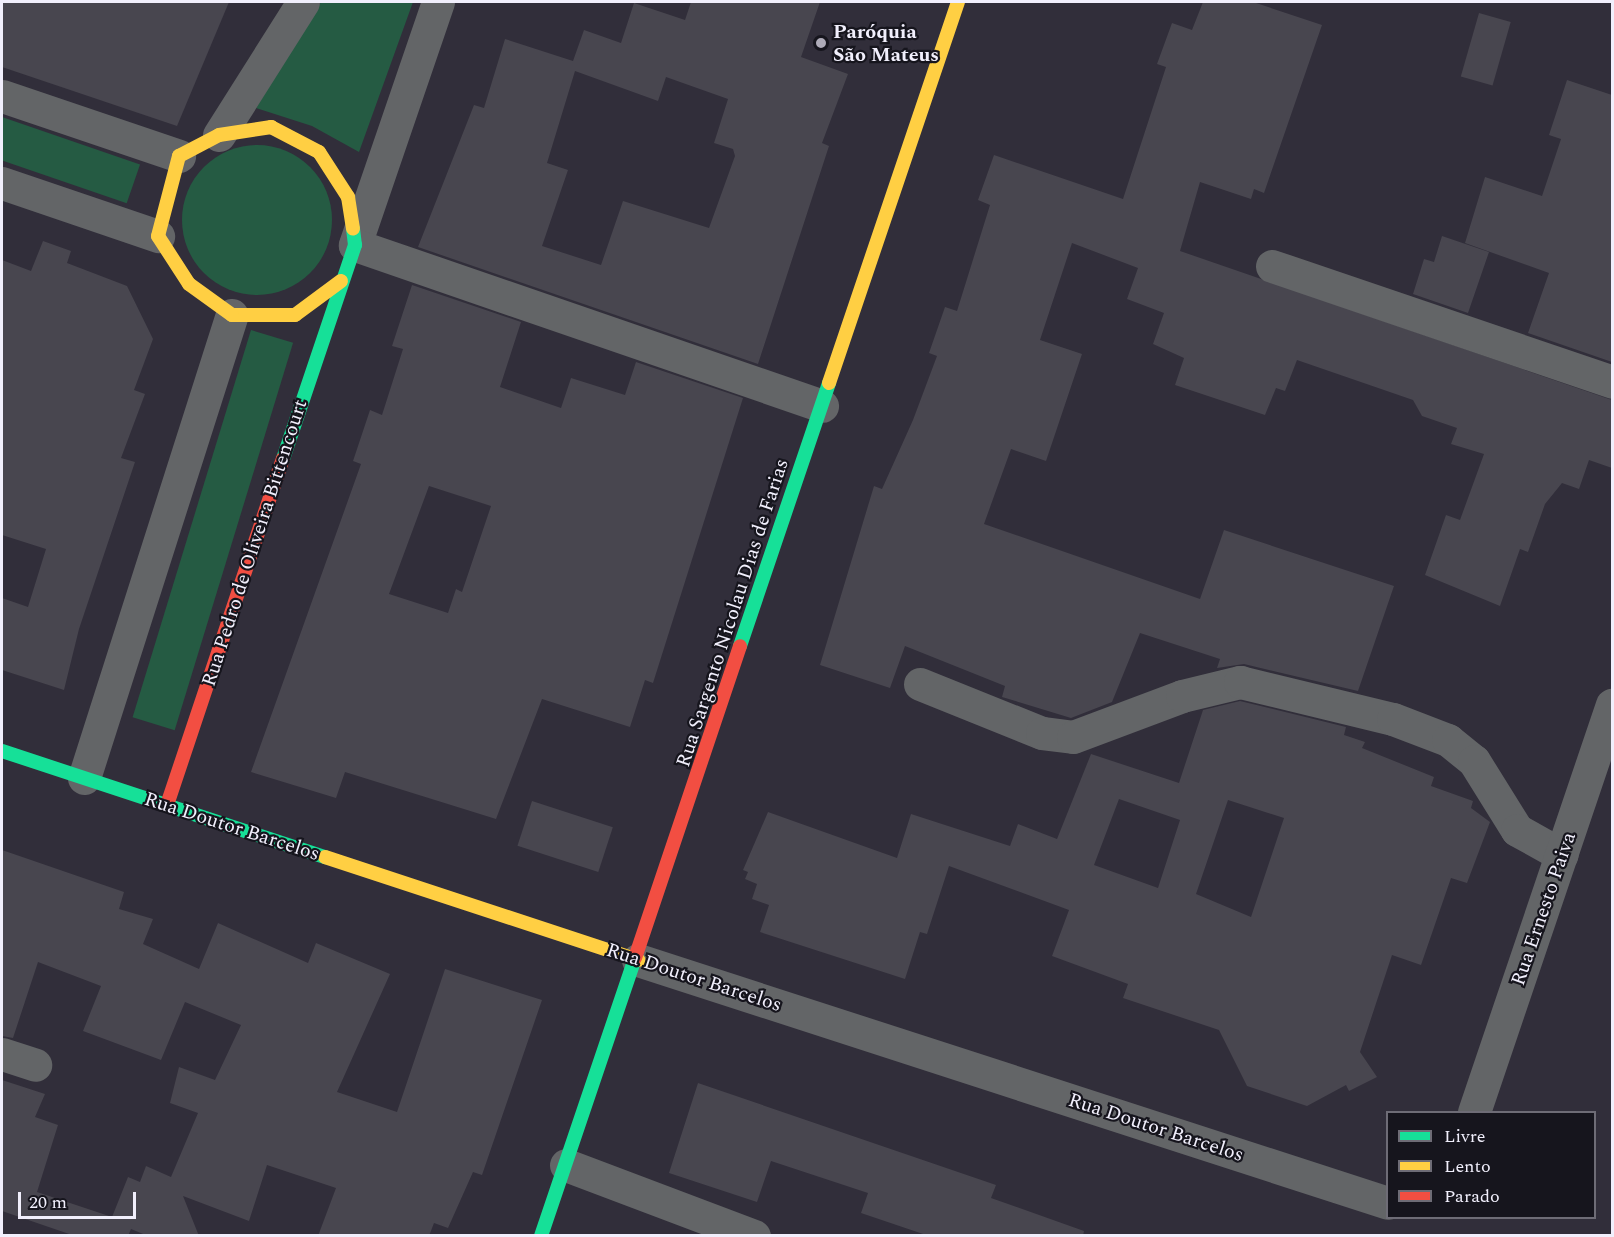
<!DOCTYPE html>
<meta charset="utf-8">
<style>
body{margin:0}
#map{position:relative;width:1614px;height:1237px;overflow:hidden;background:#312e3a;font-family:Spectral,serif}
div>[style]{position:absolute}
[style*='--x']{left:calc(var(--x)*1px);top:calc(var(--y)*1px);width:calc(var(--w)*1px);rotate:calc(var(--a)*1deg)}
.green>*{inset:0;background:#255b43;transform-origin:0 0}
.round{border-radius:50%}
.building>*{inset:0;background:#48464f;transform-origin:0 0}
.street>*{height:33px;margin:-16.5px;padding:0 16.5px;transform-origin:16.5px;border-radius:16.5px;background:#636567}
.fast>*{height:14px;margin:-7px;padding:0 7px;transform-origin:7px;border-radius:7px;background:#16e098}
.slow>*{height:14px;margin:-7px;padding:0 7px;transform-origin:7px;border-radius:7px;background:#ffcf43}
.jam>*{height:14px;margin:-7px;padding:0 7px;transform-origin:7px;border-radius:7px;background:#f24e42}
.dots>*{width:16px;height:16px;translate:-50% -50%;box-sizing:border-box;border:3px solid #16151d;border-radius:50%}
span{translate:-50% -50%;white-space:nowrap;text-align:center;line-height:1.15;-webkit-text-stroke:4.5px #16151d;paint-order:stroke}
.poi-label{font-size:20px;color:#f1effc;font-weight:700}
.left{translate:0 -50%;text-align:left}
.street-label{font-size:20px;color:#f1effc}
.frame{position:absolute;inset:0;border:3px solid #f1effc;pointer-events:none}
.legend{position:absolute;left:1386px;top:1111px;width:210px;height:108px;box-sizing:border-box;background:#16151d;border:2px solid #6e6c76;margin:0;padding:8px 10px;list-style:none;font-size:18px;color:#f1effc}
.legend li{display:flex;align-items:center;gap:12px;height:30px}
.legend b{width:30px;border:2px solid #6e6c76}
.scale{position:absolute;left:18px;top:1192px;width:118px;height:27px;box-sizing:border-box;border:3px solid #f1effc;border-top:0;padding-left:8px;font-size:18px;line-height:21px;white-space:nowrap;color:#f1effc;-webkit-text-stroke:4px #16151d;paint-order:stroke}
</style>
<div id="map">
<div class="green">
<div style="clip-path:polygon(321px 2px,413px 2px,359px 152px,312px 126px,256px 108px)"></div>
<div style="left:2px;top:117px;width:146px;height:41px;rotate:19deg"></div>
<div class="round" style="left:182px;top:145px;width:150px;height:150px"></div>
<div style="left:251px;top:330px;width:44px;height:405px;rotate:17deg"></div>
</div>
<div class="building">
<div style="clip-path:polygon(2px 2px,229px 2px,177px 126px,2px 67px)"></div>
<div style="clip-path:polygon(evenodd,691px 2px,820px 2px,801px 57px,848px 74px,822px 143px,829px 146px,758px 364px,418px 247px,474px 105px,484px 108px,505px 39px,573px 61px,584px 30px,621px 43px,634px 3px,685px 20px,691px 2px,575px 71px,658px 101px,666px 77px,728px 99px,714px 143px,733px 149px,735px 156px,709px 228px,623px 201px,601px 265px,542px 246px,568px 170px,547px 163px,575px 71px)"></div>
<div style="clip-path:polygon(1203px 2px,1253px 2px,1322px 25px,1264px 193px,1254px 189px,1251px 199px,1200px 182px,1180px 251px,1612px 400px,1612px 468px,1589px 460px,1579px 489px,1562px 483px,1545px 504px,1528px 552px,1520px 549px,1500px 606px,1425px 575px,1446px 515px,1460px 520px,1484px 454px,1451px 444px,1457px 428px,1422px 416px,1413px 400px,1297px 360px,1285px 391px,1276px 388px,1265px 415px,1175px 385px,1184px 358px,1153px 344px,1164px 313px,1127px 299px,1138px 268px,1072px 243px,1040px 340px,1082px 354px,1046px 461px,1011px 449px,984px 524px,1200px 599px,1224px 530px,1394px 586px,1358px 691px,1244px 664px,1217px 668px,1220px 659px,1140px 633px,1112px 702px,1071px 718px,1002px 697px,1005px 686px,905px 646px,890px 688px,820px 665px,874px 486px,882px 489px,913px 420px,937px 356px,929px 353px,945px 307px,957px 311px,990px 205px,978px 200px,994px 155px,1123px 199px,1166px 67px,1157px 64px,1172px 23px,1192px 30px)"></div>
<div style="left:1479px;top:13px;width:33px;height:66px;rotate:16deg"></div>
<div style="clip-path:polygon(1567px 80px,1612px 95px,1612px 362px,1528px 333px,1549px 273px,1465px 243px,1485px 177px,1542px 196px,1561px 139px,1549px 135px)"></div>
<div style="clip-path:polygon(1442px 236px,1489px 252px,1468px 313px,1413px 294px,1424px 259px,1434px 262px)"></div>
<div style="clip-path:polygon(43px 241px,71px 251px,67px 263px,127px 286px,153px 339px,134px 390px,145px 394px,121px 458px,135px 462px,79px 629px,64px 690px,2px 670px,2px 598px,28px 607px,46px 549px,2px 535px,2px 260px,31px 271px)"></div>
<div style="clip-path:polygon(evenodd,412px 285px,521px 322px,500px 387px,561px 408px,571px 378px,625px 395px,636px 362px,743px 398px,653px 683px,645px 680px,630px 727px,542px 699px,496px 819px,345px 772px,336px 798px,251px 772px,361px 464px,353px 461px,370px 410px,382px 415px,403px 349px,392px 346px,412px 285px,429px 486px,491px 506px,462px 592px,456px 589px,448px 613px,389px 594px,429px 486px)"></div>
<div style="clip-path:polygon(evenodd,1240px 701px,1346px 727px,1344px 735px,1365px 742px,1362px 748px,1434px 777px,1431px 786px,1473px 801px,1471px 808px,1490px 822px,1467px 883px,1451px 878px,1421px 965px,1392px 955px,1360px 1052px,1377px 1077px,1349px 1091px,1346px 1085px,1307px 1106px,1247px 1086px,1219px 1030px,1123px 998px,1128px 984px,1052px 956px,1069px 910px,949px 866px,927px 934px,920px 932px,905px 979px,760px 932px,769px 905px,752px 899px,757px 884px,745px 879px,748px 872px,743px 870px,768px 812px,897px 858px,911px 814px,1010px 846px,1018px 824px,1057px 839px,1091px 754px,1179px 783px,1203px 710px,1240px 701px,1119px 799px,1180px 820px,1158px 888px,1094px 865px,1119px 799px,1240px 701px,1228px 800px,1284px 818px,1251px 917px,1196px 894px,1228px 800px)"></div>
<div style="left:532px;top:801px;width:85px;height:47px;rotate:18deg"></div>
<div style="clip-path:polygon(2px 850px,124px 892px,119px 909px,153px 919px,143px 944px,199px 969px,218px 923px,308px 963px,316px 943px,390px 974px,337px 1092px,397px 1112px,445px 969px,542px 1000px,482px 1175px,473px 1172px,448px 1228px,434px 1223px,429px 1236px,318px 1236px,336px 1188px,267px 1165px,249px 1221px,183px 1196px,199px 1236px,148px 1236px,131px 1229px,128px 1236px,75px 1236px,2px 1211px,2px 1080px,45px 1094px,35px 1117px,58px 1125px,37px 1192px,112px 1217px,128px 1177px,140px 1182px,146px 1166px,171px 1177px,198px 1113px,170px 1103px,179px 1067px,215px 1080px,241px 1025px,185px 1002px,161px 1060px,83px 1031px,101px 986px,38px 962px,13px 1038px,2px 1036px)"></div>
<div style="clip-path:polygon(698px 1083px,996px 1185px,991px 1198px,1084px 1231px,1083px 1236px,929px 1236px,861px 1213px,868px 1193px,771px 1161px,757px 1202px,669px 1173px)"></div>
</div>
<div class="street">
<div style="--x:438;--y:2;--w:257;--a:108.9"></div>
<div style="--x:355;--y:245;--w:494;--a:19"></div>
<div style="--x:2;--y:96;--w:187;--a:18.7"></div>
<div style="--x:219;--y:135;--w:157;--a:-57.7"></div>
<div style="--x:2;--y:183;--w:165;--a:18.8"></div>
<div style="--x:1272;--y:266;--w:359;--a:18.8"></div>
<div style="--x:920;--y:684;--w:131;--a:21.9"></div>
<div style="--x:1042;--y:733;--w:31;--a:7"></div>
<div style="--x:1073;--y:737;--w:116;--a:-20.6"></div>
<div style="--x:1182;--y:696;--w:60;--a:-13.6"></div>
<div style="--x:1240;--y:682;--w:157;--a:13.6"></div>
<div style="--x:1393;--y:719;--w:59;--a:20.9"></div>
<div style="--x:1448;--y:740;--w:33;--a:39"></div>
<div style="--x:1474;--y:761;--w:81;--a:58.1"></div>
<div style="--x:1517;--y:830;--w:51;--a:29.1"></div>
<div style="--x:84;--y:778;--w:486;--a:-72.3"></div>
<div style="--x:638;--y:960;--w:788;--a:17.95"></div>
<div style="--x:2;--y:1054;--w:35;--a:18"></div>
<div style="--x:1474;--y:1112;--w:430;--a:-71.3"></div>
<div style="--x:566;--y:1165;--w:201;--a:20.7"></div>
</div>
<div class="fast">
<div style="--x:283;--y:459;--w:226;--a:-71.4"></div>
<div style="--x:355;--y:245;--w:16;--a:-97"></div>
<div style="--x:740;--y:646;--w:278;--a:-71.3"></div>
<div style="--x:2;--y:751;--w:340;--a:18.2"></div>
<div style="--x:541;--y:1236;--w:293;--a:-71.3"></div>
</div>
<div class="slow">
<div style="--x:341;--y:281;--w:57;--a:143.5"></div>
<div style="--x:295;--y:315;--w:63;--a:180"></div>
<div style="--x:232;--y:315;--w:53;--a:-144.2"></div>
<div style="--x:189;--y:284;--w:57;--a:-122.9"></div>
<div style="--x:158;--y:236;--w:83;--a:-75.3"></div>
<div style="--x:179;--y:156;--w:45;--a:-27.7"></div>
<div style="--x:219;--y:135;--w:53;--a:-8.7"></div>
<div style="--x:271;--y:127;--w:54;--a:27.5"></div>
<div style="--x:319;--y:152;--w:54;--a:57.2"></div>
<div style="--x:348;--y:197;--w:32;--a:81"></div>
<div style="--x:829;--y:383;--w:402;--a:-71.3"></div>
<div style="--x:325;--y:857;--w:330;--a:18.2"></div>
</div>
<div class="jam">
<div style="--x:167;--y:805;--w:365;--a:-71.5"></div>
<div style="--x:635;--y:958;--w:329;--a:-71.4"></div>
</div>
<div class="dots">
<div style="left:821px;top:43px;background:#aeabb8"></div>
</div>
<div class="poi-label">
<span class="left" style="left:833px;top:44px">Paróquia<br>São Mateus</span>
</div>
<div class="street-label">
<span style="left:255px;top:543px;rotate:-72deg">Rua Pedro de Oliveira Bittencourt</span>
<span style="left:733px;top:613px;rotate:-72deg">Rua Sargento Nicolau Dias de Farias</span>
<span style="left:232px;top:827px;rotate:18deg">Rua Doutor Barcelos</span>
<span style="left:1544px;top:909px;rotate:-71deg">Rua Ernesto Paiva</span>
<span style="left:694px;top:978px;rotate:18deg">Rua Doutor Barcelos</span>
<span style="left:1156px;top:1128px;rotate:18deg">Rua Doutor Barcelos</span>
</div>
<div class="frame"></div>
<ul class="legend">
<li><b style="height:8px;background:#16e098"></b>Livre</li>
<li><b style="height:8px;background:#ffcf43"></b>Lento</li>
<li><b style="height:8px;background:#f24e42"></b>Parado</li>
</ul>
<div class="scale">20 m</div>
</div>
